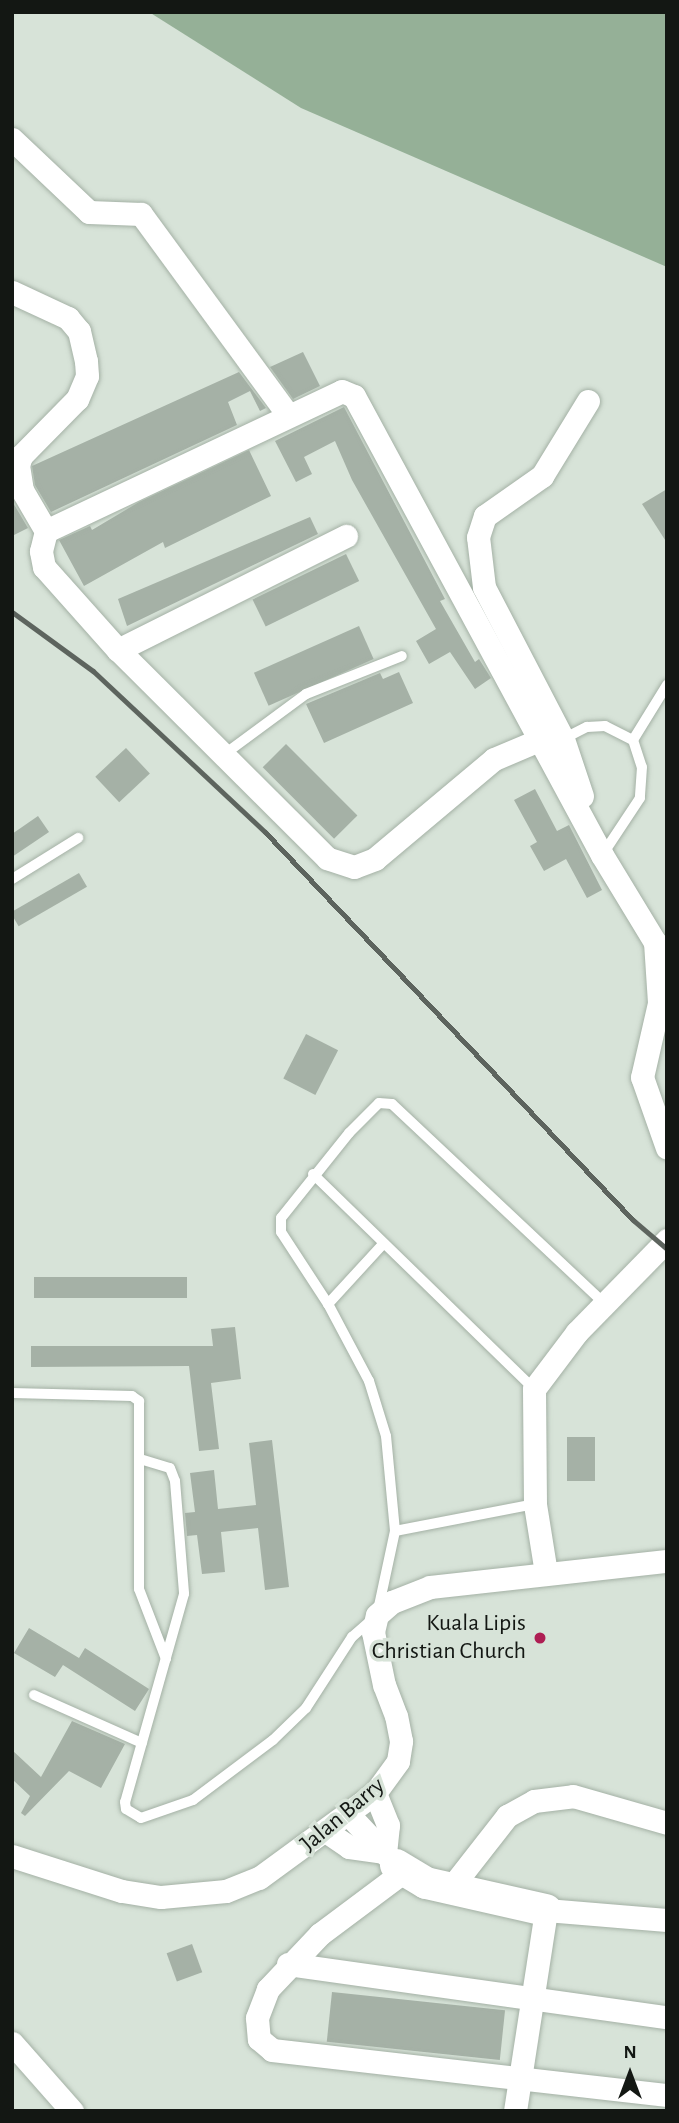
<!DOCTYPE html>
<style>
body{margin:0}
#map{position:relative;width:679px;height:2123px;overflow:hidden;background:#d7e3d8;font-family:"Alegreya Sans",sans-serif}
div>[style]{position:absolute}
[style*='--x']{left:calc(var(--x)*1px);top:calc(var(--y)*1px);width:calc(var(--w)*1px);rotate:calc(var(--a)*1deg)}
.water>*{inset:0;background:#95b097}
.building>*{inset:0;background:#a5b1a6;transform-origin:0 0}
.roads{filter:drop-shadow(0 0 2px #a4b1a5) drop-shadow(0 0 2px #a4b1a5)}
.lane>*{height:10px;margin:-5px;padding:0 5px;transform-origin:5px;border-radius:5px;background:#fff}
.street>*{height:23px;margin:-11.5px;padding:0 11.5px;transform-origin:11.5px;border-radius:11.5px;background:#fff}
.secondary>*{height:32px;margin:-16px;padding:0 16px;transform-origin:16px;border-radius:16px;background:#fff}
.rail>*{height:5px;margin:-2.5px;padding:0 2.5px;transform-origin:2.5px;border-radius:2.5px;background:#5d645e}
.dots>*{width:19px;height:19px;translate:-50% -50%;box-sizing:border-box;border:4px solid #d7e3d8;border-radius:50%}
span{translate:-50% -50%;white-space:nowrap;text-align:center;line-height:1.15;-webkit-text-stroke:7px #d7e3d8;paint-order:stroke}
.poi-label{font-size:24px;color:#131713}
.right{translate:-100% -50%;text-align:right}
.street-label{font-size:24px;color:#131713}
.frame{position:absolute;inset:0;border:14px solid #131713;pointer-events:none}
.north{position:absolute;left:595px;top:2039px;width:70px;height:70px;-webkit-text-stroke:5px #d7e3d8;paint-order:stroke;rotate:0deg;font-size:19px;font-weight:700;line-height:28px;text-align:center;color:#131713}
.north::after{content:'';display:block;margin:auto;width:24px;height:32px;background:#131713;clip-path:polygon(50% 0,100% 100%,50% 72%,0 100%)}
</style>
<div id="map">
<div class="water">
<div style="clip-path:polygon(149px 12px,667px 12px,667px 267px,301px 108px)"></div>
</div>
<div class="building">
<div style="clip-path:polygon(303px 352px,320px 386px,293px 399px,270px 367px)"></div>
<div style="clip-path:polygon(239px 372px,266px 408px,260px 411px,250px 391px,228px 402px,237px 425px,51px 512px,35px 485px,32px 466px)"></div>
<div style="clip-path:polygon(344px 407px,445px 599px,440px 601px,475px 662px,479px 659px,491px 678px,475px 689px,450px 652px,429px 664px,416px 641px,436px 629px,352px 480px,335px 441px,304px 457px,312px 474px,296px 482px,275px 441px)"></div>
<div style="clip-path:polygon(249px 450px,271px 496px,165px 548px,163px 542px,84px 586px,59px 540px,90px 526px,92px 530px,139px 502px)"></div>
<div style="clip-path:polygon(667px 489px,667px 543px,642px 504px)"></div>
<div style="clip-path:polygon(12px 501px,28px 528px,12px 536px)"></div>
<div style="clip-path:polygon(310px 517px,318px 534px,127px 626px,118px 599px)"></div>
<div style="left:346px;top:554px;width:30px;height:104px;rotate:64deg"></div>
<div style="left:359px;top:626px;width:36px;height:115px;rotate:66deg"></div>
<div style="clip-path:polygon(399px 672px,413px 703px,324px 743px,306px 704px,380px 673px,383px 679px)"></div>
<div style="left:286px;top:744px;width:101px;height:33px;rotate:45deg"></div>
<div style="left:126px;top:748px;width:35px;height:42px;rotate:47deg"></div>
<div style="clip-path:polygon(535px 789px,557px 831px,569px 825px,602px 890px,587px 898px,566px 859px,544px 871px,530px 846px,537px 842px,514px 800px)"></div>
<div style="clip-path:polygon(38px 816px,49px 832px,12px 857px,12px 834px)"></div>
<div style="left:79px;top:873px;width:16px;height:79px;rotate:60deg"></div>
<div style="left:306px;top:1034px;width:36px;height:50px;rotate:27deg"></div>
<div style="left:34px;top:1277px;width:153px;height:21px"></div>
<div style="clip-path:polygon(235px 1327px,241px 1379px,211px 1383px,219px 1449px,199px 1451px,189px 1366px,31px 1367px,31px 1346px,213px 1346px,211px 1329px)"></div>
<div style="left:567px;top:1437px;width:28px;height:44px"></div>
<div style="clip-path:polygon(272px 1440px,289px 1587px,265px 1590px,258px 1528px,221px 1532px,225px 1572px,202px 1574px,197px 1535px,187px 1536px,185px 1513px,195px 1512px,190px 1473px,214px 1470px,218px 1509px,256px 1505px,249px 1443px)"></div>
<div style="clip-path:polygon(29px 1628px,79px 1658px,85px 1648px,149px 1689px,135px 1711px,63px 1665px,55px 1677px,14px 1653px)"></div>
<div style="clip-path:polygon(72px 1721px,125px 1744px,101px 1788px,69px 1771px,25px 1816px,21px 1813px,30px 1796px,12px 1779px,12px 1750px,41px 1777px)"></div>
<div style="left:192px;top:1944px;width:30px;height:27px;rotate:70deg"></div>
<div style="left:332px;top:1992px;width:174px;height:50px;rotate:6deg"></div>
</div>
<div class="roads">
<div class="lane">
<div style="--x:563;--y:739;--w:27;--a:-27"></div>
<div style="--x:587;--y:727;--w:18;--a:-3"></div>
<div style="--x:605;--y:726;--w:31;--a:27"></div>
<div style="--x:633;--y:740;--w:28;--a:72"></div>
<div style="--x:642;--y:767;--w:31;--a:94"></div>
<div style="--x:640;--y:798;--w:67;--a:123.5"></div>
<div style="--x:633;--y:740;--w:65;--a:-58.3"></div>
<div style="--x:222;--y:756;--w:104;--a:-36.4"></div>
<div style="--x:306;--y:694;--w:103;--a:-21.6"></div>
<div style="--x:12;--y:879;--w:78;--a:-31.8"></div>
<div style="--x:313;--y:1174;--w:308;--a:44.2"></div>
<div style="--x:328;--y:1304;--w:81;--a:-47.5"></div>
<div style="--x:12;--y:1393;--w:120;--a:1.4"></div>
<div style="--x:132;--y:1396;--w:9;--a:36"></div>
<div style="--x:139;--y:1401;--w:188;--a:90"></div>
<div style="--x:139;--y:1589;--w:75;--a:68.9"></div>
<div style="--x:140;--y:1459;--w:31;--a:17"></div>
<div style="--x:170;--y:1468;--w:14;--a:69"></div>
<div style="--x:175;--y:1481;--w:113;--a:85.4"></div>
<div style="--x:184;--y:1594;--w:216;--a:105.8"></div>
<div style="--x:125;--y:1802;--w:7;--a:82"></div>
<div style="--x:126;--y:1809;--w:17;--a:31"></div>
<div style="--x:141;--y:1818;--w:55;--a:-19.1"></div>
<div style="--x:193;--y:1800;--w:100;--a:-36.9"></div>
<div style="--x:273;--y:1740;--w:46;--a:-44.1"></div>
<div style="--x:306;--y:1708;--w:85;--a:-57.1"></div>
<div style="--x:352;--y:1637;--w:33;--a:-41"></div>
<div style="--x:377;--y:1615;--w:86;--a:-77.9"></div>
<div style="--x:395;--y:1531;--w:95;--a:-95.4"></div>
<div style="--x:386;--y:1436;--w:58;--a:-107.2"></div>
<div style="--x:369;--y:1381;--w:87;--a:-118"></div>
<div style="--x:328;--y:1304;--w:86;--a:-123.1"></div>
<div style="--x:281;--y:1232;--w:14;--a:-90"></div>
<div style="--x:281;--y:1218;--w:109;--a:-51.3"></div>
<div style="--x:349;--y:1133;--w:42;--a:-45"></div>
<div style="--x:379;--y:1103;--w:13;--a:4"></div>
<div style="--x:392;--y:1104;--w:292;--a:43.2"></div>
<div style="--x:395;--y:1531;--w:143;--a:-10.9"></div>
<div style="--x:34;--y:1695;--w:118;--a:24"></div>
</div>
<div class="street">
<div style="--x:12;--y:139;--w:106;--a:43.5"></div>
<div style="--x:89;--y:212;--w:52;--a:2.2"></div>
<div style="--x:141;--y:214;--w:249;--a:53.8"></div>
<div style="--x:12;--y:292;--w:62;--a:24.9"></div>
<div style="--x:68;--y:318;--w:17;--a:50"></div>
<div style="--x:79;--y:331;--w:31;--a:77"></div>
<div style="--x:86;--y:361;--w:15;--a:86"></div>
<div style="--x:87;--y:376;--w:25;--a:113"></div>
<div style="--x:77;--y:399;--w:80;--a:134.5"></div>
<div style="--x:21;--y:456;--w:9;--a:108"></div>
<div style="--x:18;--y:465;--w:25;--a:81"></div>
<div style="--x:22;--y:490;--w:48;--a:59.7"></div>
<div style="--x:118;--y:650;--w:255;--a:-26.6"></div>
<div style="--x:539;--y:740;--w:49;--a:157.1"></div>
<div style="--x:494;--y:759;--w:155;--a:140"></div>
<div style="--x:375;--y:859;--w:22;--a:159"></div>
<div style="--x:354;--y:867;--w:28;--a:-162"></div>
<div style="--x:327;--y:858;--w:295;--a:-135.1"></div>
<div style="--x:118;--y:650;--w:111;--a:-131.7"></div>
<div style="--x:44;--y:567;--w:16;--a:-101"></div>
<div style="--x:41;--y:551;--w:21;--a:-76"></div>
<div style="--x:46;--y:531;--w:327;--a:-25.3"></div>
<div style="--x:342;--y:391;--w:13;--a:23"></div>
<div style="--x:354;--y:396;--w:522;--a:61.62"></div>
<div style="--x:602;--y:855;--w:102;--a:58.7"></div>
<div style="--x:655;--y:942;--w:61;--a:86.2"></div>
<div style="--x:659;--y:1003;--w:76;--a:102.9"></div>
<div style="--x:642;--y:1077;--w:75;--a:70.6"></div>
<div style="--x:582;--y:796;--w:60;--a:-108.4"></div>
<div style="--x:563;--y:739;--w:171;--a:-117.5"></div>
<div style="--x:484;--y:587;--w:50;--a:-96.8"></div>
<div style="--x:478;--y:537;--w:22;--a:-72"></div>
<div style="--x:485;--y:516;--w:70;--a:-35.1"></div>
<div style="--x:542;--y:476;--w:88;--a:-58.5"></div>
<div style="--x:546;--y:1573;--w:70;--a:-99.1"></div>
<div style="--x:535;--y:1504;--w:115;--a:-90.5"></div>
<div style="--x:534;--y:1389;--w:71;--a:-53"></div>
<div style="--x:577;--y:1332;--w:129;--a:-45.6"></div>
<div style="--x:375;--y:1793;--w:35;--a:68"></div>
<div style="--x:388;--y:1825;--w:27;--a:96"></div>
<div style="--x:348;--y:1814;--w:70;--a:46.7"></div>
<div style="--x:327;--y:1832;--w:27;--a:34"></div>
<div style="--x:349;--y:1847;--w:36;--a:8"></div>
<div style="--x:12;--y:1856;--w:115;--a:17.7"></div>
<div style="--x:122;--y:1891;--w:39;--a:9"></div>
<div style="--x:161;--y:1897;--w:65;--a:-5.3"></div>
<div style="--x:226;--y:1891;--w:35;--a:-22"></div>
<div style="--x:259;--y:1878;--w:144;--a:-36.2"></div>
<div style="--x:375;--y:1793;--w:39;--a:-54"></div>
<div style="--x:398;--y:1761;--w:20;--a:-81"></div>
<div style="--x:401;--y:1741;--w:25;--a:-101"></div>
<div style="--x:396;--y:1716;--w:33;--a:-111"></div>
<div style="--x:384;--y:1685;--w:54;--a:-101.7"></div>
<div style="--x:373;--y:1632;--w:17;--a:-77"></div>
<div style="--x:377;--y:1615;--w:20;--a:-41"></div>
<div style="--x:392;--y:1602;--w:41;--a:-21.5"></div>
<div style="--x:430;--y:1587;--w:238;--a:-6.3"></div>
<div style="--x:403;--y:1872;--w:104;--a:143.2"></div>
<div style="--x:320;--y:1934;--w:76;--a:133.4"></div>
<div style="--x:268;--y:1989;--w:31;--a:111"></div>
<div style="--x:257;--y:2018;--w:21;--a:85"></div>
<div style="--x:259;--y:2039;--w:17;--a:40"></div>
<div style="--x:272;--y:2050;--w:398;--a:6.5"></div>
<div style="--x:450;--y:1889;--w:93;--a:-52"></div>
<div style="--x:507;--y:1816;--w:31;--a:-29"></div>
<div style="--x:534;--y:1801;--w:39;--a:-7"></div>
<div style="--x:573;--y:1796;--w:98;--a:16"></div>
<div style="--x:288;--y:1964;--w:383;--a:8"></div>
<div style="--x:12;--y:2043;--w:91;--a:48.6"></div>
<div style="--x:515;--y:2111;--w:203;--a:-81.2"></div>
<div style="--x:546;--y:1910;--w:121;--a:4.7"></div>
</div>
<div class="secondary">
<div style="--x:396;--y:1865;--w:35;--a:31"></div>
<div style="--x:426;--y:1883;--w:123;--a:12.7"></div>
</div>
</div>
<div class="rail">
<div style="--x:12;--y:612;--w:100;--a:36.1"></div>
<div style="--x:93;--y:671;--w:236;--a:43.1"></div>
<div style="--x:265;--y:832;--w:535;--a:46.52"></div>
<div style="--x:633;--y:1220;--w:45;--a:40.5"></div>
</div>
<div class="dots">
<div style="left:540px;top:1638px;background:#ae1e53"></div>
</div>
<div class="poi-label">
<span class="right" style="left:526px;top:1638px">Kuala Lipis<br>Christian Church</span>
</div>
<div class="street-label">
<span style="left:343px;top:1815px;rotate:-40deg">Jalan Barry</span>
</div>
<div class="frame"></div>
<div class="north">N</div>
</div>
